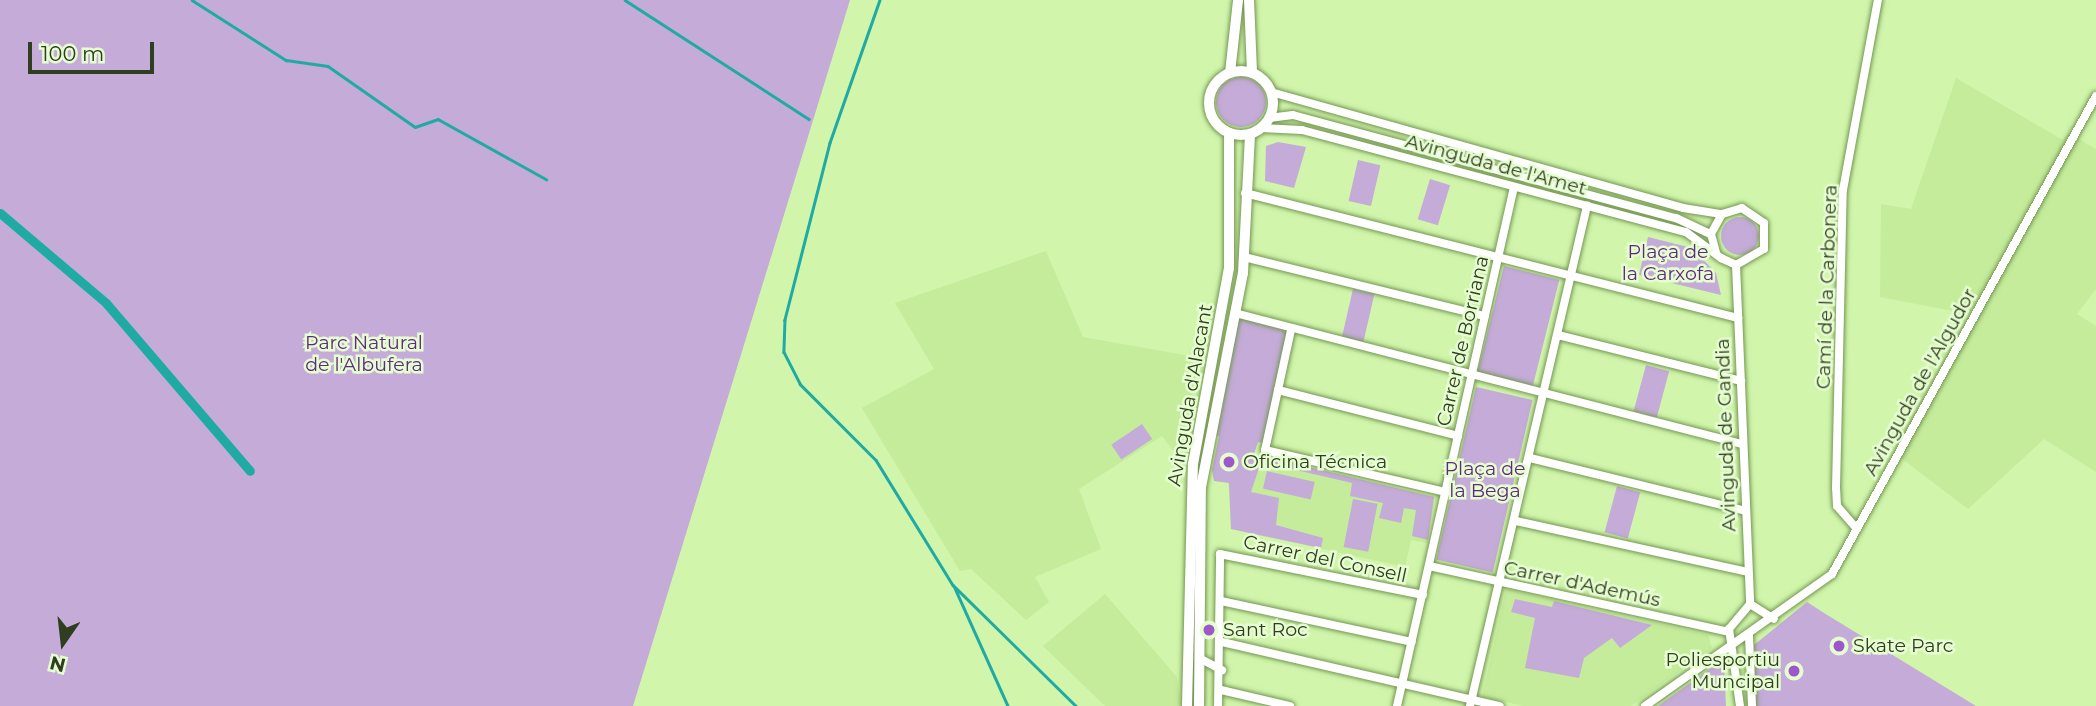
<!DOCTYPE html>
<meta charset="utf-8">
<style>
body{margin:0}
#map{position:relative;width:2096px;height:706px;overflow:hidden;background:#d0f5ab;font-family:Montserrat,sans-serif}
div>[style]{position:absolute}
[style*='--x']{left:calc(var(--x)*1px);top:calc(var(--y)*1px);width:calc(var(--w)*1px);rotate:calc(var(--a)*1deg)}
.built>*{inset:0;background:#c4ec9b}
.green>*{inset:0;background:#c4abd8;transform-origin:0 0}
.round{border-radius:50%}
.stream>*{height:2.5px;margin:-1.25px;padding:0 1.25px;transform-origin:1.25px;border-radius:1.25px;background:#1faaa4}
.canal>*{height:9px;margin:-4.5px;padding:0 4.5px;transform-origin:4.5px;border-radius:4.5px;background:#1faaa4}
.roads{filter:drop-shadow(0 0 2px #759751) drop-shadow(0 0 2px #759751)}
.minor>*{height:8px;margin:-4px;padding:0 4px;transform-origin:4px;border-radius:4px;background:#fff}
.secondary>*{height:10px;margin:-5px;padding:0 5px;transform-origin:5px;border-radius:5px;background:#fff}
.secondary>.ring{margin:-5px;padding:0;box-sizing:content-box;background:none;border:10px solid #fff;border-radius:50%}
.dots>*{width:19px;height:19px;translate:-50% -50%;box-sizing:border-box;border:4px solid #e6fdd1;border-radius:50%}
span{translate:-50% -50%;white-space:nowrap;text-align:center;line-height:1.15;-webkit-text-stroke:5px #e6fdd1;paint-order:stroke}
.street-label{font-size:19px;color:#2f3d20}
.park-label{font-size:19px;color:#5e2a7e}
.poi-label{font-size:19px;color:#2f3d20}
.left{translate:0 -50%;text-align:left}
.right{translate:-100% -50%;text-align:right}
.north{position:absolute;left:28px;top:608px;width:70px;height:70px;-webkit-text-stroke:5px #e6fdd1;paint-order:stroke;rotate:194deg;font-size:19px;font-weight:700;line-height:28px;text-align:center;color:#2f3d20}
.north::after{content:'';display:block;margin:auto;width:24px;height:32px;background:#2f3d20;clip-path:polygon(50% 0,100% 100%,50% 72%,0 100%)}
.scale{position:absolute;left:28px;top:42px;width:126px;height:32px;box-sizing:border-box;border:4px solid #2f3d20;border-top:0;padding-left:9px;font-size:21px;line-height:24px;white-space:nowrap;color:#2f3d20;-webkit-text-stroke:5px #e6fdd1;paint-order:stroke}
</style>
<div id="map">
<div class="built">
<div style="clip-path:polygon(1956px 78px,2063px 140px,2068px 133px,2096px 149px,2096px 289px,2077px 314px,2096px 326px,2096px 472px,2044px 439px,1968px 509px,1893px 452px,1969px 314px,1880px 297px,1881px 204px,1911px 209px)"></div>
<div style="clip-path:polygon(1046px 251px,1083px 337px,1201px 358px,1178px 457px,1162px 436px,1079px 489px,1101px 549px,1035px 577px,1049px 602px,1026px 620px,971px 569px,960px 571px,862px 408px,934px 369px,895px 303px)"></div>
<div style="clip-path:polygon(1243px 452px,1435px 496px,1428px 543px,1411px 540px,1405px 567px,1231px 529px,1228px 477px)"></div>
<div style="clip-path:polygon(1506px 589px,1708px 635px,1712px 648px,1631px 706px,1524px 706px,1482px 697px)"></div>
<div style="clip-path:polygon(1105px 594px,1177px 677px,1181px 706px,1105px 706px,1043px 646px)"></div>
</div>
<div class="green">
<div style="clip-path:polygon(0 0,850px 0,633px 706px,0 706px)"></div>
<div class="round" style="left:1216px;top:77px;width:50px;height:50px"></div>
<div style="clip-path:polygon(1278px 142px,1306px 147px,1294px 188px,1265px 181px,1266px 146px)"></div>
<div style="left:1358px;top:160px;width:23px;height:42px;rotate:13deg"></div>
<div style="left:1430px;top:179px;width:21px;height:42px;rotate:17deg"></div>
<div class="round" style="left:1721px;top:217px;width:38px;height:38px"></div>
<div style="clip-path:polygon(1648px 237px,1692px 248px,1716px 273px,1721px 295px,1639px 275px)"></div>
<div style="left:1504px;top:266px;width:57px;height:111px;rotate:14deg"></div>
<div style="left:1353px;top:289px;width:22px;height:49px;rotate:13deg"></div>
<div style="clip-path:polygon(1235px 313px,1291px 330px,1267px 444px,1258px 442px,1254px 454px,1434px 497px,1428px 540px,1412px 536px,1416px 510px,1404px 508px,1401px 523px,1379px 518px,1383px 503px,1350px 496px,1352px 483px,1261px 462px,1251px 492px,1279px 498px,1276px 525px,1323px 538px,1321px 548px,1231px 529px,1229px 483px,1214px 481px,1212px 470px,1219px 436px,1210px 433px)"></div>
<div style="left:1646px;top:365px;width:24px;height:48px;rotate:15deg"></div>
<div style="left:1476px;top:387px;width:58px;height:177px;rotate:13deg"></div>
<div style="left:1142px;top:424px;width:18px;height:37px;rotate:56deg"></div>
<div style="left:1267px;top:471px;width:49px;height:18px;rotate:13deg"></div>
<div style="left:1617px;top:486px;width:24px;height:48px;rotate:15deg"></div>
<div style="left:1353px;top:499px;width:25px;height:49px;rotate:11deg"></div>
<div style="clip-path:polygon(1515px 599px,1552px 607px,1554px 601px,1652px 625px,1620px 648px,1612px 638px,1584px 658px,1579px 678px,1525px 668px,1535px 618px,1511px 612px)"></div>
<div style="clip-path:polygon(1807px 602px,1824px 613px,1976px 706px,1752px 706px,1749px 649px)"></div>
<div style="clip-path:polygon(1724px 662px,1726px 706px,1658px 706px,1715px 665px)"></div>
</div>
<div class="stream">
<div style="--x:192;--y:0;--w:112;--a:32.6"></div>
<div style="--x:286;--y:60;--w:42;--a:8.1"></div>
<div style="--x:328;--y:66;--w:106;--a:35"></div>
<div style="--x:415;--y:127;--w:24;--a:-19"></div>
<div style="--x:438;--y:119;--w:124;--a:29.1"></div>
<div style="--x:625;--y:0;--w:219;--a:32.9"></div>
<div style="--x:880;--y:0;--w:151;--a:109.3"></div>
<div style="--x:830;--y:143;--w:183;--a:104.3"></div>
<div style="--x:785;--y:320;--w:32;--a:92"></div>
<div style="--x:784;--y:352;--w:36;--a:63"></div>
<div style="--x:800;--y:384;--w:107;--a:45"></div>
<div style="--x:876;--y:460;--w:147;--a:58.4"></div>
<div style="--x:953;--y:585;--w:173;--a:44.5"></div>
<div style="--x:955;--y:588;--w:129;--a:65.8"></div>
</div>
<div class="canal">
<div style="--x:0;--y:213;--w:139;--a:40.3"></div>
<div style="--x:106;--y:303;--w:221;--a:49.4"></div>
</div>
<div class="roads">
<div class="minor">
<div style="--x:1271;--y:92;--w:428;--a:15.7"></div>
<div style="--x:1683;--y:208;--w:39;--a:9"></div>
<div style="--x:1269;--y:118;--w:24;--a:-7"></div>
<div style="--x:1293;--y:115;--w:397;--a:15.1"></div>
<div style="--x:1676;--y:218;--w:38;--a:25"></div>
<div style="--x:1261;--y:128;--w:41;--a:2.8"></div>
<div style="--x:1302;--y:130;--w:397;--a:14.9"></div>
<div style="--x:1686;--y:232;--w:44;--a:36.6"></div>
<div style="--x:1721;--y:258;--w:17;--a:25"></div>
<div style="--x:1736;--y:265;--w:32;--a:-30"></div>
<div style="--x:1764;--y:249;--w:26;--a:-90"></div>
<div style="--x:1764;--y:223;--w:27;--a:-146"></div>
<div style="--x:1742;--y:208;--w:21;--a:163"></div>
<div style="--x:1722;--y:214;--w:23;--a:119"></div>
<div style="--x:1711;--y:234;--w:20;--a:75"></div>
<div style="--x:1245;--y:193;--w:509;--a:14.23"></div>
<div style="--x:1244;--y:257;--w:248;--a:13.8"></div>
<div style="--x:1736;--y:265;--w:339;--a:87.6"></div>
<div style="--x:1235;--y:313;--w:524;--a:14.49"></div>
<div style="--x:1291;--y:330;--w:123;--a:102.2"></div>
<div style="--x:1265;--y:450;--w:186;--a:13.1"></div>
<div style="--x:1558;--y:335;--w:189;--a:14.1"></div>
<div style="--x:1278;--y:390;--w:186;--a:14.3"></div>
<div style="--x:1530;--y:458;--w:221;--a:13.8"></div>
<div style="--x:1516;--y:521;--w:237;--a:12.4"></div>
<div style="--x:1857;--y:529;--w:30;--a:-131"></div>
<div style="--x:1837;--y:506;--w:18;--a:-93"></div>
<div style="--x:1836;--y:488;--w:298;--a:-88.7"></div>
<div style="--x:1843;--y:190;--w:193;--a:-79.6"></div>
<div style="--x:1429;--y:566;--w:307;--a:12.4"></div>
<div style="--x:1221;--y:601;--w:195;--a:12.1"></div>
<div style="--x:1750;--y:604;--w:28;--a:32"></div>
<div style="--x:1749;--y:636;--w:70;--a:87.5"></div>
<div style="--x:1222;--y:642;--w:285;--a:13"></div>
<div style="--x:1201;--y:659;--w:24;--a:28"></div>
<div style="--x:1221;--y:690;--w:71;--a:13.1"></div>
<div style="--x:1218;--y:706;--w:152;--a:-89.2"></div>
<div style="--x:1220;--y:554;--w:207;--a:11.4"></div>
<div style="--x:1397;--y:706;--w:532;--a:-77.3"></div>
<div style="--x:1470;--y:706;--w:514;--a:-76.83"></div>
<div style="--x:1645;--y:706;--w:229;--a:-35.2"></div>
<div style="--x:1832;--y:574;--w:546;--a:-61.09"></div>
<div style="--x:1740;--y:706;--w:78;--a:-98.1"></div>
<div style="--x:1729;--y:629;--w:33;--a:-50"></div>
</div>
<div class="secondary">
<div style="--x:1249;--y:0;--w:73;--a:87.6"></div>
<div class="ring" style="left:1209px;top:71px;width:54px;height:54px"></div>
<div style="--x:1230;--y:73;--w:73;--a:-83.7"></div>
<div style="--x:1187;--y:706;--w:242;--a:-88.6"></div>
<div style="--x:1193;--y:464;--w:199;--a:-79.6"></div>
<div style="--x:1229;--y:268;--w:135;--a:-90"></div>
<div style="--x:1199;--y:706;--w:219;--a:-89.5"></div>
<div style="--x:1201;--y:487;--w:218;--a:-78.9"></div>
<div style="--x:1243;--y:273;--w:139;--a:-87.1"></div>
</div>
</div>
<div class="dots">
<div style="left:1229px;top:462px;background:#9d57cb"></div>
<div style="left:1209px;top:630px;background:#9d57cb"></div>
<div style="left:1839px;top:646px;background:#9d57cb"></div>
<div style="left:1794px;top:671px;background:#9d57cb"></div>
</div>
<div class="street-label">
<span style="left:1496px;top:165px;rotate:15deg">Avinguda de l'Amet</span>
<span style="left:1827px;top:287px;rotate:-88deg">Camí de la Carbonera</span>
<span style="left:1463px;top:341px;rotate:-77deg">Carrer de Borriana</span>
<span style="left:1920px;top:382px;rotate:-61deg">Avinguda de l'Algudor</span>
<span style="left:1190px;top:395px;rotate:-80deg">Avinguda d'Alacant</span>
<span style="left:1726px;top:435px;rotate:-92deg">Avinguda de Gandia</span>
<span style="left:1325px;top:559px;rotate:12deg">Carrer del Consell</span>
<span style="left:1582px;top:584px;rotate:12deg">Carrer d'Ademús</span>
</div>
<div class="park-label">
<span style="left:1668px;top:263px">Plaça de<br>la Carxofa</span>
<span style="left:364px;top:354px">Parc Natural<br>de l'Albufera</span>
<span style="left:1485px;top:480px">Plaça de<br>la Bega</span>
</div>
<div class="poi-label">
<span class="left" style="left:1243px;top:462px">Oficina Técnica</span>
<span class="left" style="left:1223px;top:630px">Sant Roc</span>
<span class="left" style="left:1853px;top:646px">Skate Parc</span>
<span class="right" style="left:1780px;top:671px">Poliesportiu<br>Muncipal</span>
</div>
<div class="north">N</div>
<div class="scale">100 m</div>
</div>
